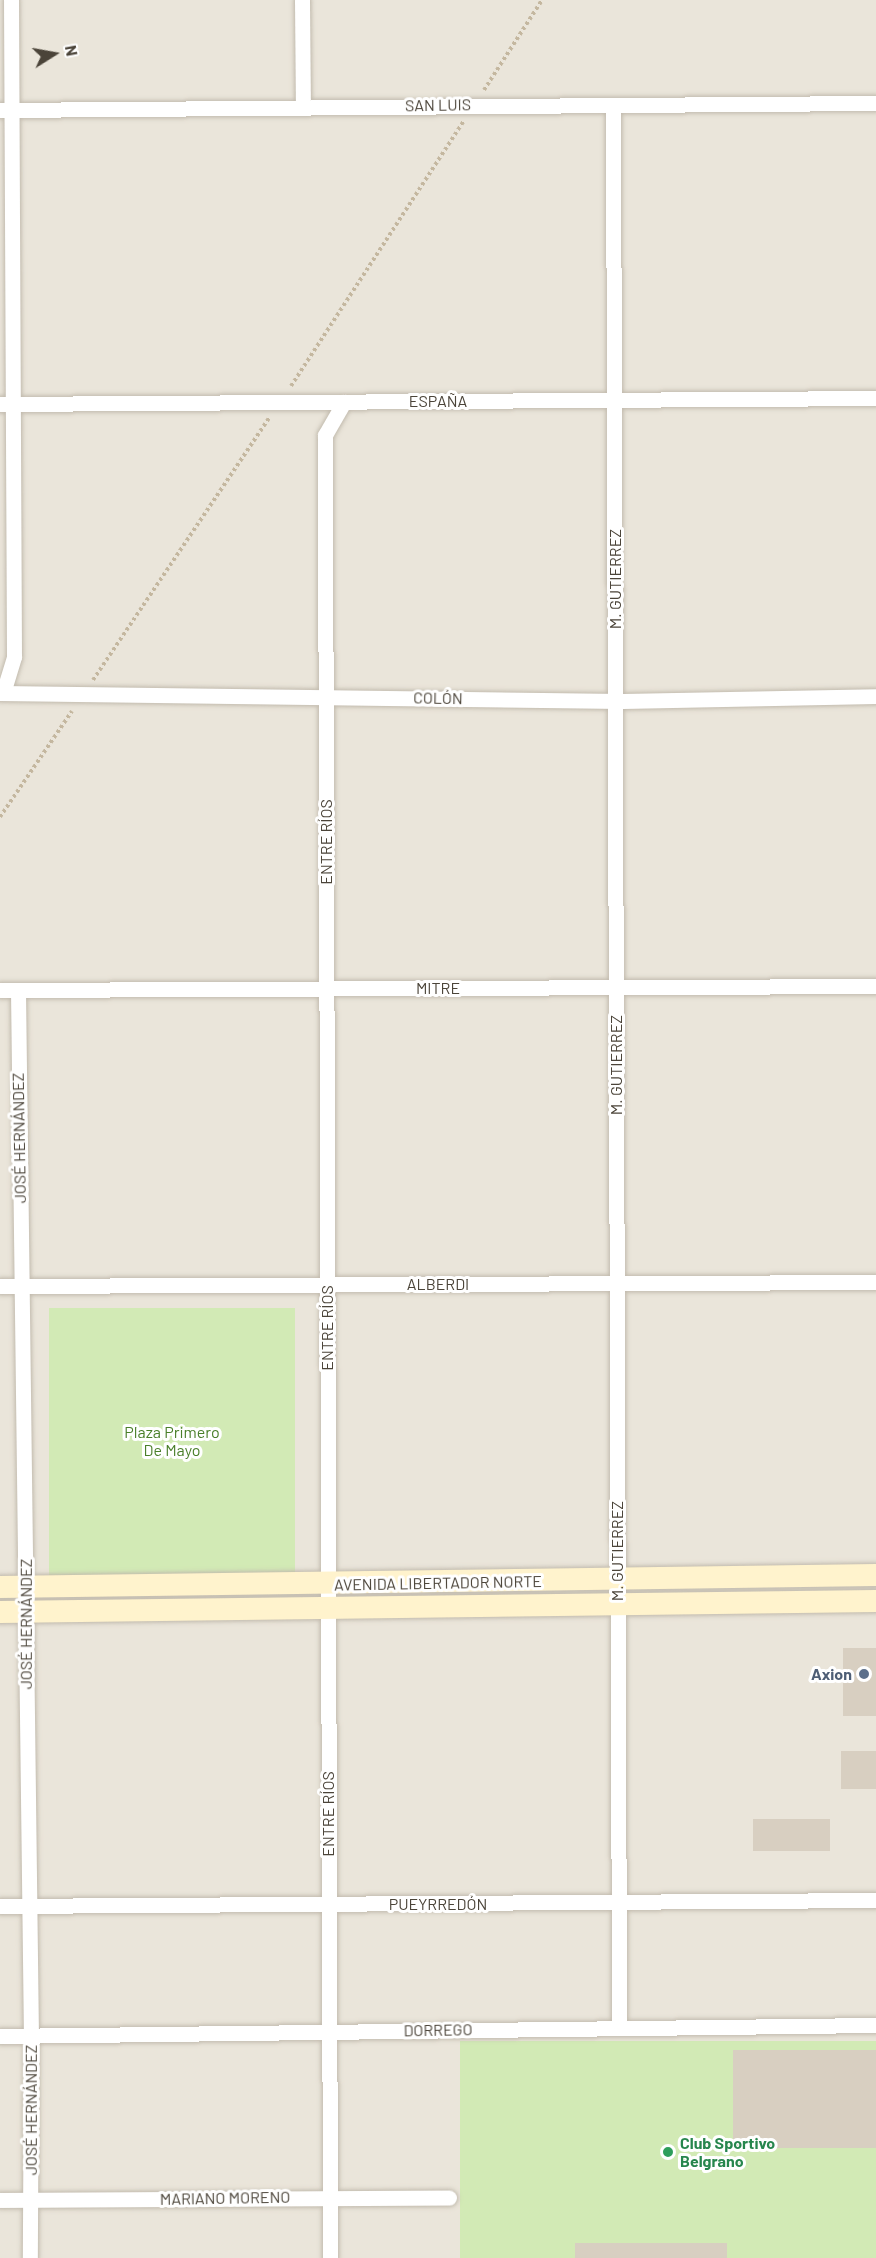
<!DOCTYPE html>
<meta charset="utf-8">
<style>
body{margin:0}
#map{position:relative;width:876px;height:2258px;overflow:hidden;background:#f6f3ec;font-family:Barlow,sans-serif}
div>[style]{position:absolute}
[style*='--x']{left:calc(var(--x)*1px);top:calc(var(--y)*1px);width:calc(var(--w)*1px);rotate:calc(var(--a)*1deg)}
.residential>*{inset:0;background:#eae5da;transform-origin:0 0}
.green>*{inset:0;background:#d2eab5;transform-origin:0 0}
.building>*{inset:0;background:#d8cfc1;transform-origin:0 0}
.path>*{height:4px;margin-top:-2px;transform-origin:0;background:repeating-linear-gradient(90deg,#c4b79f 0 3px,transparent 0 6px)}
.roads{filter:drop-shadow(0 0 2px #c2bbae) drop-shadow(0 0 2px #c2bbae)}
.minor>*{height:15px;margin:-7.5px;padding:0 7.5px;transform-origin:7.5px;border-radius:7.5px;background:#fff}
.secondary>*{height:22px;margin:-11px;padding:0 11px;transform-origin:11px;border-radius:11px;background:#fff3cd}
.dots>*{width:16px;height:16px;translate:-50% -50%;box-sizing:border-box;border:3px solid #fff;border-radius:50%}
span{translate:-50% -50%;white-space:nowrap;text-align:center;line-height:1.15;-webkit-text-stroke:6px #fff;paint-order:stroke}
.street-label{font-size:16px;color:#4b4439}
.park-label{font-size:16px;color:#4a7f2a}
.service-label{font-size:16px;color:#4e5e75;font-weight:700}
.right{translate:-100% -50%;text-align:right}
.leisure-label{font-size:16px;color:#27864d;font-weight:700}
.left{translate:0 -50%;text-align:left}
.north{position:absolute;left:24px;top:24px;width:60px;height:60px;-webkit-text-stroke:4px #fff;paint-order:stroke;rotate:79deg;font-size:16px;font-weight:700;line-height:24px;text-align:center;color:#4b4439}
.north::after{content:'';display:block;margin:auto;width:21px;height:27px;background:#4b4439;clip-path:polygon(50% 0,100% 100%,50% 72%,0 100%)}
</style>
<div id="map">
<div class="residential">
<div style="left:0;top:0;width:876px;height:2258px"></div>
</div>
<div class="green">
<div style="left:49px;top:1308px;width:246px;height:268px"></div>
<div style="left:876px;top:2041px;width:217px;height:416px;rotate:90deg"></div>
</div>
<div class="building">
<div style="left:843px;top:1648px;width:33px;height:68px"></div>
<div style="left:876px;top:1751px;width:38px;height:35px;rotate:90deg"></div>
<div style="left:753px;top:1819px;width:77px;height:32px"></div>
<div style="left:733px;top:2050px;width:143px;height:98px"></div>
<div style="left:575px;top:2243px;width:152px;height:15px"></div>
</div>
<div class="path">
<div style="--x:484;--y:90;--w:107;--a:-57.2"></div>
<div style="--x:291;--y:386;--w:316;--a:-56.9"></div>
<div style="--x:93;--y:680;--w:317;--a:-56.1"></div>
<div style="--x:0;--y:817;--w:128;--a:-55.8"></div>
</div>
<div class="roads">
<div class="minor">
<div style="--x:302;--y:0;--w:108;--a:89.5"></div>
<div style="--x:613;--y:105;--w:1920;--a:89.82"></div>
<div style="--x:0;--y:110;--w:876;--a:-0.46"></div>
<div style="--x:0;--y:404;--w:876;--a:-0.39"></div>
<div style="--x:0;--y:693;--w:622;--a:0.74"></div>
<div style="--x:622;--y:701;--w:254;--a:-1.1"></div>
<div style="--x:3;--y:693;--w:38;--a:-73"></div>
<div style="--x:14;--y:657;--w:657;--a:-90.26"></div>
<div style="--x:0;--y:990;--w:876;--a:-0.26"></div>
<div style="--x:18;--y:990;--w:1045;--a:89.29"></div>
<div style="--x:31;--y:2035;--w:223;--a:90.3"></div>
<div style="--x:0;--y:1286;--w:876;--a:-0.26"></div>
<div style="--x:0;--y:1906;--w:876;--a:-0.39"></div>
<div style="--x:0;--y:2036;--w:876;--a:-0.72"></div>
<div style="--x:0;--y:2200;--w:449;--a:-0.3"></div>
<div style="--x:330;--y:2258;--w:1823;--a:-90.16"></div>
<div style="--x:325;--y:435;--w:38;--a:-60"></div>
</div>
<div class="secondary">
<div style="--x:0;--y:1587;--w:876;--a:-0.78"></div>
<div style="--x:0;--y:1612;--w:876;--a:-0.72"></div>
</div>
</div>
<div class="dots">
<div style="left:864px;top:1674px;background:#5c6f8a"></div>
<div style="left:668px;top:2152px;background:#2e9e5b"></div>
</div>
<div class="street-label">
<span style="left:438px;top:105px;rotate:-1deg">SAN LUIS</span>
<span style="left:438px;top:401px">ESPAÑA</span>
<span style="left:615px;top:579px;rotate:-90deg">M. GUTIERREZ</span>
<span style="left:438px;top:698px;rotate:1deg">COLÓN</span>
<span style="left:326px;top:842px;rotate:-90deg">ENTRE RÍOS</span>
<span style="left:438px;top:988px">MITRE</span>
<span style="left:616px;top:1065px;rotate:-90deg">M. GUTIERREZ</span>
<span style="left:19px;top:1138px;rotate:-91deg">JOSÉ HERNÁNDEZ</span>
<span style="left:438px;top:1284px">ALBERDI</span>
<span style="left:327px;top:1328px;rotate:-90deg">ENTRE RÍOS</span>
<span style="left:617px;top:1551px;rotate:-90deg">M. GUTIERREZ</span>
<span style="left:438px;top:1583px;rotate:-1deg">AVENIDA LIBERTADOR NORTE</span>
<span style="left:26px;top:1624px;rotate:-90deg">JOSÉ HERNÁNDEZ</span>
<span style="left:328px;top:1814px;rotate:-90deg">ENTRE RÍOS</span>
<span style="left:438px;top:1904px">PUEYRREDÓN</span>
<span style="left:438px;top:2030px;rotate:-1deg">DORREGO</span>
<span style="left:31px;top:2110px;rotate:-90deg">JOSÉ HERNÁNDEZ</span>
<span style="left:225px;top:2198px;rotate:-1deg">MARIANO MORENO</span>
</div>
<div class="park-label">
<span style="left:172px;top:1441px">Plaza Primero<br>De Mayo</span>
</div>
<div class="service-label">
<span class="right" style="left:852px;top:1674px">Axion</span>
</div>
<div class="leisure-label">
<span class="left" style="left:680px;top:2152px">Club Sportivo<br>Belgrano</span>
</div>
<div class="north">N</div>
</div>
